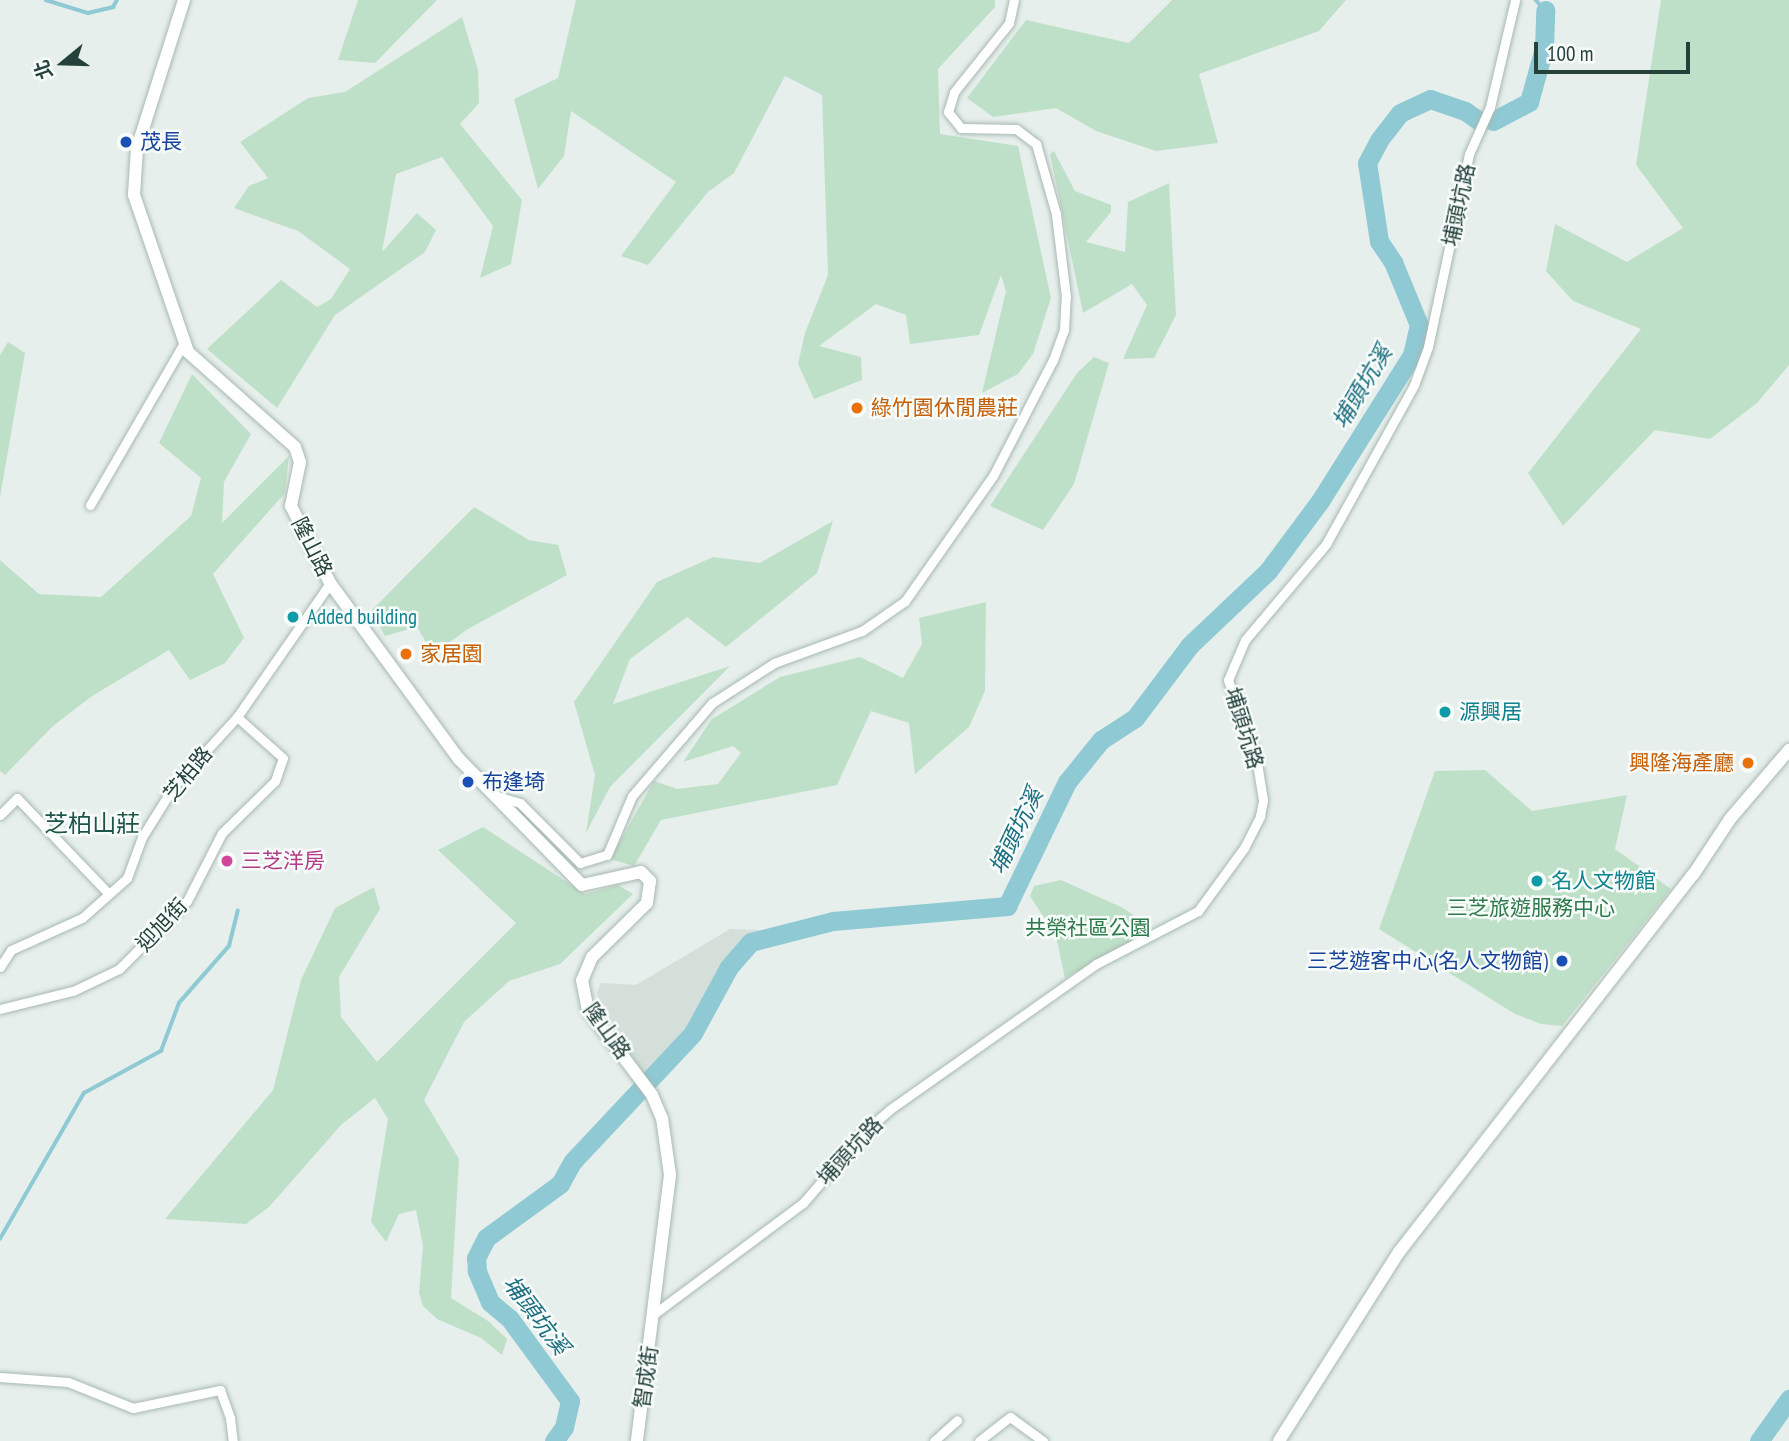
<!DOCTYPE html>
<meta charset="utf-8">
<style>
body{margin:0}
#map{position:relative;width:1789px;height:1441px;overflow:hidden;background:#e6efeb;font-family:"PT Sans Narrow","Noto Sans TC",sans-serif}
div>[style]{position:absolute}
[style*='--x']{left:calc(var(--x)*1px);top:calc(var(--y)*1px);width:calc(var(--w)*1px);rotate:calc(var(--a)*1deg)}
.built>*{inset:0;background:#d4dfda}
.green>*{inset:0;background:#bfe0c8}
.stream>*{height:3.5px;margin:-1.75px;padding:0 1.75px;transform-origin:1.75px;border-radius:1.75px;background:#8ec9d4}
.river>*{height:19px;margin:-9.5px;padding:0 9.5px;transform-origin:9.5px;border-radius:9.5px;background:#8ec9d4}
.roads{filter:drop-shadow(0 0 2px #a8b8b2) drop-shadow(0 0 2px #a8b8b2)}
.street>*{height:9px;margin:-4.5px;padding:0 4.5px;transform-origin:4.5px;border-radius:4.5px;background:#fff}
.secondary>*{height:12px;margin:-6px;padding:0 6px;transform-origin:6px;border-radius:6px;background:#fff}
.dots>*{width:19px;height:19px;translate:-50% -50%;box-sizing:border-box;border:4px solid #f7fbf9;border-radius:50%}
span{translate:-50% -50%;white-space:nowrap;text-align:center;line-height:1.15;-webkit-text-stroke:5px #f7fbf9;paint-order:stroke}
.transit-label{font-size:21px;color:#164399}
.left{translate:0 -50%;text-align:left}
.right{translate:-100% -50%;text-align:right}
.street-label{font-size:21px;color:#24423a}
.food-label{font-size:21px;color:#c56008}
.culture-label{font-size:21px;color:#0d838f}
.hotel-label{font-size:21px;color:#b23c85}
.park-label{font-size:21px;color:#2d7a4b}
.water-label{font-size:23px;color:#1c6f80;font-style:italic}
.quarter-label{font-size:24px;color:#1f5548}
.north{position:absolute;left:28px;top:28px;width:70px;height:70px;-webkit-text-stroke:5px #f7fbf9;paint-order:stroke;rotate:251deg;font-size:19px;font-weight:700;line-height:28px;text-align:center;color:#24423a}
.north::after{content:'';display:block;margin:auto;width:24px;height:32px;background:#24423a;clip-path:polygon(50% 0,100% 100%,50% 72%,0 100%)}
.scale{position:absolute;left:1534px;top:42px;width:156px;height:32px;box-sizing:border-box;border:4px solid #24423a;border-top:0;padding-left:9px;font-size:21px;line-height:24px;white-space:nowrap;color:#24423a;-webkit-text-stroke:5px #f7fbf9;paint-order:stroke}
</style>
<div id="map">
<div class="built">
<div style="clip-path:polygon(730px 929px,760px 930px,761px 935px,731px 959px,698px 1017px,645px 1075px,605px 1018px,597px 993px,601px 983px,636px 985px)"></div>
</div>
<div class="green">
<div style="clip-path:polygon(358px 0,437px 0,375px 63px,338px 60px)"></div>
<div style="clip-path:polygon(576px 0,995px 0,995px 7px,938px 69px,940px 134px,1018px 146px,1051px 298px,1033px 354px,1018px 374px,982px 393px,1006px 291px,1001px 275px,979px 335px,910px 344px,906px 315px,876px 304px,819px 346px,861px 357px,862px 380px,814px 399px,798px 364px,805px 333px,828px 275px,822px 95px,785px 76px,734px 173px,708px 192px,648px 265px,621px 256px,676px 182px,571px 111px,564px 156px,538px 189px,514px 99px,558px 78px)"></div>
<div style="clip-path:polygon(1172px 0,1346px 0,1319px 31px,1199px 74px,1218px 143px,1156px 151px,1096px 131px,1056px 108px,993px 117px,967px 98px,1026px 20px,1129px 43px)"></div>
<div style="clip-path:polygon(1661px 0,1789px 0,1789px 365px,1757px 403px,1710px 439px,1655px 430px,1563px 526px,1528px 473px,1641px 329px,1573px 301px,1546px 271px,1555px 224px,1627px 262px,1683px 228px,1636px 165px)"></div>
<div style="clip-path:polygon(462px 17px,478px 70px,479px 103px,460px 124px,522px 200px,511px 264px,480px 278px,493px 226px,442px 157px,396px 174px,382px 252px,417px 213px,436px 230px,425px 252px,335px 315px,277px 408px,207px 349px,281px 280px,317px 307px,331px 299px,350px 269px,298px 231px,234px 208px,249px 186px,268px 178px,240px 142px,308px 98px,345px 92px)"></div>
<div style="clip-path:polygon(1054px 151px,1075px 191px,1111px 205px,1111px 212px,1086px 242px,1125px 252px,1128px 202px,1169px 183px,1176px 315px,1154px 358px,1123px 359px,1147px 305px,1132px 284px,1083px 313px,1050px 154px)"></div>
<div style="clip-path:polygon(8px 342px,25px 353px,0 497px,0 355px)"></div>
<div style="clip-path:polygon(1094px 357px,1109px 363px,1074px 484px,1043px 530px,990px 506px,1077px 373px)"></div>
<div style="clip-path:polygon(192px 374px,251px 434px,224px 482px,222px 523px,289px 456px,285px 493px,213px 574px,244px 638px,225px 663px,190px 680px,169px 650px,92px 696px,53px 726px,5px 775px,0 771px,0 560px,39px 594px,101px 597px,191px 516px,201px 478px,159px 443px)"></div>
<div style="clip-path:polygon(474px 507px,529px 540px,558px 545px,567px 575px,468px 629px,433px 654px,417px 627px,385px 636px,371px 611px)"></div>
<div style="clip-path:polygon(833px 521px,817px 573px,726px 647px,687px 617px,630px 659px,613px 704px,730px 666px,610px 787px,586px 833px,595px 775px,574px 702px,657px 582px,713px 557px,760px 563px)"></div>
<div style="clip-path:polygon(986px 602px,985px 691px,969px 727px,915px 774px,909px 723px,871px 711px,837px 785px,661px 820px,634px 866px,610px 859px,654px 781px,677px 789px,718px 784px,741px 753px,733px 746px,683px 762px,712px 719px,780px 677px,860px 657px,903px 678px,922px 644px,919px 618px)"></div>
<div style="clip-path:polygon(1485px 770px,1532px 811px,1627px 795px,1615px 849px,1671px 889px,1562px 1026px,1541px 1024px,1515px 1014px,1379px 929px,1435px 771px)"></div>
<div style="clip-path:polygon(483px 827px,585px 894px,618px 885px,633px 894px,560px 964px,509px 981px,464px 1022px,424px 1100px,459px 1159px,451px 1298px,488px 1321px,507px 1339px,502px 1355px,481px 1338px,437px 1319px,423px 1306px,419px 1293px,423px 1246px,416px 1210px,399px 1214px,386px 1242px,371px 1222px,388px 1119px,375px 1098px,341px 1125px,269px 1207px,246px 1224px,165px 1219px,273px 1090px,301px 980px,335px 908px,374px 887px,380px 909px,339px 977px,341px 1017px,377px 1062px,516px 923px,438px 850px)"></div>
<div style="clip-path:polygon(1061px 880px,1123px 908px,1132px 914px,1143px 936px,1065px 978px,1056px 936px,1030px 896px,1034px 886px)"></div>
</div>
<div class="stream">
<div style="--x:46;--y:0;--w:44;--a:17.2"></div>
<div style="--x:88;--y:13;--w:26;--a:-13"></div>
<div style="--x:113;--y:7;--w:8;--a:-60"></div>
<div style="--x:1536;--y:0;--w:13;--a:48"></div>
<div style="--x:0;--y:1239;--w:168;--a:-60.1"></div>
<div style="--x:84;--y:1093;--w:88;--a:-28.6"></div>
<div style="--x:161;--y:1051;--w:51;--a:-69.4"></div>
<div style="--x:179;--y:1003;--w:76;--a:-48.7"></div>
<div style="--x:229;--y:946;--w:36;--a:-76"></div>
</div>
<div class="river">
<div style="--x:1493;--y:121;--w:41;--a:-27.8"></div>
<div style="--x:1529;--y:102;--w:56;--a:-74.5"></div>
<div style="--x:1544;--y:48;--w:38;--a:-88"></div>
<div style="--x:554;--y:1441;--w:17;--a:-54"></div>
<div style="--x:564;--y:1427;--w:27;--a:-77"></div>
<div style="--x:570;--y:1401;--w:102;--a:-126.2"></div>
<div style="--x:510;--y:1319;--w:26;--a:-140"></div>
<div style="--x:490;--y:1302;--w:34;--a:-113"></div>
<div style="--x:477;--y:1271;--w:13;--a:-94"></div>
<div style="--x:476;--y:1258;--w:22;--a:-63"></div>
<div style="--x:486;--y:1238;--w:92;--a:-36.1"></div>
<div style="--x:560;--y:1184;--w:26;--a:-61"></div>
<div style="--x:573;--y:1161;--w:175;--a:-46.8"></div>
<div style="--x:693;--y:1033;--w:75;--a:-61.4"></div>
<div style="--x:729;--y:967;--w:33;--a:-49"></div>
<div style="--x:751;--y:942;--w:85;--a:-14.4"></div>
<div style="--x:833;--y:921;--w:175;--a:-4.9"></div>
<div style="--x:1007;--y:906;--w:138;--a:-64.2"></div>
<div style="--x:1067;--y:782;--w:54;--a:-51"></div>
<div style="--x:1101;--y:740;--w:40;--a:-32.9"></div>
<div style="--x:1135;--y:718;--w:91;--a:-53"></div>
<div style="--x:1190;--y:645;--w:108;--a:-43.5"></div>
<div style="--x:1268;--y:571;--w:87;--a:-53.4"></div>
<div style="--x:1320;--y:501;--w:173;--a:-57.8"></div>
<div style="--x:1412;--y:355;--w:31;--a:-77"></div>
<div style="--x:1419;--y:325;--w:68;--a:-112.4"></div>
<div style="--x:1393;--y:262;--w:25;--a:-124"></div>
<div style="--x:1379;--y:241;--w:79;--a:-98.7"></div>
<div style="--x:1367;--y:163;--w:26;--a:-62"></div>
<div style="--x:1379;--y:140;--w:34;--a:-52"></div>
<div style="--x:1400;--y:113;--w:33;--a:-25"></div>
<div style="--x:1430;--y:99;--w:37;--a:19"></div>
<div style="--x:1465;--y:111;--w:19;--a:35"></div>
<div style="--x:1759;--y:1441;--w:52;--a:-54.5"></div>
</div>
<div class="roads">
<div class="street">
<div style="--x:90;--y:505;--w:190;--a:-59.9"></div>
<div style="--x:497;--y:796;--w:24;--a:17"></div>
<div style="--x:520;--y:803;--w:85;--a:45"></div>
<div style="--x:580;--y:863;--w:28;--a:-17"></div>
<div style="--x:607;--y:855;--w:64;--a:-67"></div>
<div style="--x:632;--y:796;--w:123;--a:-49.3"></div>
<div style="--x:712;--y:703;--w:74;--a:-32.8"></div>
<div style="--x:774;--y:663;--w:94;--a:-20"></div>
<div style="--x:862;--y:631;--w:52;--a:-34.9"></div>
<div style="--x:905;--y:601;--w:153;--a:-54.9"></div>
<div style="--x:993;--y:476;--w:131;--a:-62.7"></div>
<div style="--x:1053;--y:360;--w:32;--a:-70"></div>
<div style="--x:1064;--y:330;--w:33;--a:-87"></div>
<div style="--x:1066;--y:297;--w:84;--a:-96.9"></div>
<div style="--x:1056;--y:214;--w:73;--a:-105.9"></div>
<div style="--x:1036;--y:144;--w:25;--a:-143"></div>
<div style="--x:1016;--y:129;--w:55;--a:-179"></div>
<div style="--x:961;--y:128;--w:21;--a:-129"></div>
<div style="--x:948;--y:112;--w:21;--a:-73"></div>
<div style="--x:954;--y:92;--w:88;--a:-51.4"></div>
<div style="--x:1009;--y:23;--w:24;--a:-78"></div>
<div style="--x:0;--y:815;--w:24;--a:-45"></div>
<div style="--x:17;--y:798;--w:132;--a:46.2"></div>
<div style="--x:0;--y:967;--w:20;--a:-57"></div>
<div style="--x:11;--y:950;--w:78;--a:-24.3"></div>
<div style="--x:82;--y:918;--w:60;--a:-41.6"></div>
<div style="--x:127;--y:878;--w:44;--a:-69.9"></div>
<div style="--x:142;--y:837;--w:60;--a:-57.9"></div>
<div style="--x:174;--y:786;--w:93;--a:-47.6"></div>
<div style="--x:237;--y:717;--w:163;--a:-55.2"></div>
<div style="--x:0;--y:1009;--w:75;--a:-13.9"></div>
<div style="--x:73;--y:991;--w:51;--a:-25.6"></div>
<div style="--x:119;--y:969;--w:96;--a:-45"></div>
<div style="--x:187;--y:901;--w:76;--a:-62.8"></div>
<div style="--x:222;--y:833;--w:74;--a:-44.5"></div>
<div style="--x:275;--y:781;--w:24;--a:-71"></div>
<div style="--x:283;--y:758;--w:62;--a:-138.3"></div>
<div style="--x:654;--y:1314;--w:186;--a:-36.7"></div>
<div style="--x:803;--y:1203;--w:94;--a:-49.3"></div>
<div style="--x:864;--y:1132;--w:33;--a:-41"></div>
<div style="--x:889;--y:1110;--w:253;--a:-35.2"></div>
<div style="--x:1096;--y:964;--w:115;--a:-27.5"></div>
<div style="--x:1198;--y:911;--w:78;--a:-53.9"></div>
<div style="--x:1244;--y:848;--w:36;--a:-63"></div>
<div style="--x:1260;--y:816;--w:16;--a:-79"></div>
<div style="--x:1263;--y:800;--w:44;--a:-99.2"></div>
<div style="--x:1256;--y:757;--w:82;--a:-110"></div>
<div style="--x:1228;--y:680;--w:43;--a:-67"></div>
<div style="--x:1245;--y:640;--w:126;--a:-49.8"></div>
<div style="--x:1326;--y:544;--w:182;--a:-61"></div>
<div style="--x:1414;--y:385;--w:40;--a:-69.8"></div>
<div style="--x:1428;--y:347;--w:197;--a:-78"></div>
<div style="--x:1469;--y:154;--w:51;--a:-65.9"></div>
<div style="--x:1490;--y:107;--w:110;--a:-76.8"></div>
<div style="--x:0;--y:1377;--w:68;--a:4.2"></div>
<div style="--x:68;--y:1382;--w:70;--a:21.8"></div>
<div style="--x:133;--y:1408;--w:89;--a:-11.7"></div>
<div style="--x:220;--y:1390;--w:30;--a:70"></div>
<div style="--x:230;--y:1418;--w:23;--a:83"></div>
<div style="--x:934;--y:1441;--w:31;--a:-42"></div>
<div style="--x:979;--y:1441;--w:39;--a:-38"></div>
<div style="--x:1010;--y:1417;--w:41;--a:36"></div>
</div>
<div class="secondary">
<div style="--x:184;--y:0;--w:155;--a:107.6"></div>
<div style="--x:137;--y:148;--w:47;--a:93.7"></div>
<div style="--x:134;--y:195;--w:166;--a:71"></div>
<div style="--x:188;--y:352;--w:143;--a:41.6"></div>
<div style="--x:295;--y:447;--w:16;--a:72"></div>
<div style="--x:300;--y:462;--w:45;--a:101.6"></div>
<div style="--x:291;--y:506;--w:86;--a:63.1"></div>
<div style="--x:330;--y:583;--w:218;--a:53.8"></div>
<div style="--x:459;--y:759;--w:176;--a:45.7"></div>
<div style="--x:582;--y:885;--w:60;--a:-12.4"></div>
<div style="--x:641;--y:872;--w:13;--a:45"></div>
<div style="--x:650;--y:881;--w:22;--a:98"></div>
<div style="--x:647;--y:903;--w:77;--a:135.5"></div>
<div style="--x:592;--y:957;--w:25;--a:113"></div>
<div style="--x:582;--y:980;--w:31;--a:79"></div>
<div style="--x:588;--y:1010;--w:106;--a:53"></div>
<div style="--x:652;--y:1095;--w:25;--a:67"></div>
<div style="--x:662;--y:1118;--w:58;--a:82"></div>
<div style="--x:670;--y:1175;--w:268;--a:97.1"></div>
<div style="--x:1279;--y:1441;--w:224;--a:-57.6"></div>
<div style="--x:1399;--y:1252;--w:478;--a:-52.1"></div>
<div style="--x:1693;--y:875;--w:67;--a:-56.5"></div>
<div style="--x:1730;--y:819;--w:91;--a:-49.5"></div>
</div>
</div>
<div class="dots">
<div style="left:126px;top:142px;background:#1a4fb4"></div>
<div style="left:857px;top:408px;background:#e8710a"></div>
<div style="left:293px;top:617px;background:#0f9aa8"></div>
<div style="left:406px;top:654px;background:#e8710a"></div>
<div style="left:1445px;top:712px;background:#0f9aa8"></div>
<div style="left:1748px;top:763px;background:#e8710a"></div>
<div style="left:468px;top:782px;background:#1a4fb4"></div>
<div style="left:227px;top:861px;background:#d1479c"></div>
<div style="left:1537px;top:881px;background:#0f9aa8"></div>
<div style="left:1562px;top:961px;background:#1a4fb4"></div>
</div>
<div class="transit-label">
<span class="left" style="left:140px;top:142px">茂長</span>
<span class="left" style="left:482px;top:782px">布逢埼</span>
<span class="right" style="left:1548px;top:961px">三芝遊客中心(名人文物館)</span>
</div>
<div class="street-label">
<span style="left:1459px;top:205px;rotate:-78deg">埔頭坑路</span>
<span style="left:312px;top:547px;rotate:63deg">隆山路</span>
<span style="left:1244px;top:728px;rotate:73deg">埔頭坑路</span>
<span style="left:188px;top:774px;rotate:-51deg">芝柏路</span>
<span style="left:162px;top:925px;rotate:-47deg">迎旭街</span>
<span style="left:607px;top:1031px;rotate:54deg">隆山路</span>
<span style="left:850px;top:1151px;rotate:-47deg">埔頭坑路</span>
<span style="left:646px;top:1377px;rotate:-82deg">智成街</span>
</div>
<div class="food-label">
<span class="left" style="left:871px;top:408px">綠竹園休閒農莊</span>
<span class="left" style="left:420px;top:654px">家居園</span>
<span class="right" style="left:1734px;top:763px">興隆海產廳</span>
</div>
<div class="culture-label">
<span class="left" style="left:307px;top:617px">Added building</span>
<span class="left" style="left:1459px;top:712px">源興居</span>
<span class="left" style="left:1551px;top:881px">名人文物館</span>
</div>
<div class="hotel-label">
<span class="left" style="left:241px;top:861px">三芝洋房</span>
</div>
<div class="park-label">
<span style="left:1531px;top:908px">三芝旅遊服務中心</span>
<span style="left:1088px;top:928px">共榮社區公園</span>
</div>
<div class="water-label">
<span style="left:1362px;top:387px;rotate:-59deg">埔頭坑溪</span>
<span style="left:1016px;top:831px;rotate:-64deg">埔頭坑溪</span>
<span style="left:536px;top:1315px;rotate:53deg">埔頭坑溪</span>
</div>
<div class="quarter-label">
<span style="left:92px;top:824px">芝柏山莊</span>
</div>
<div class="north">北</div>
<div class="scale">100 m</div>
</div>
